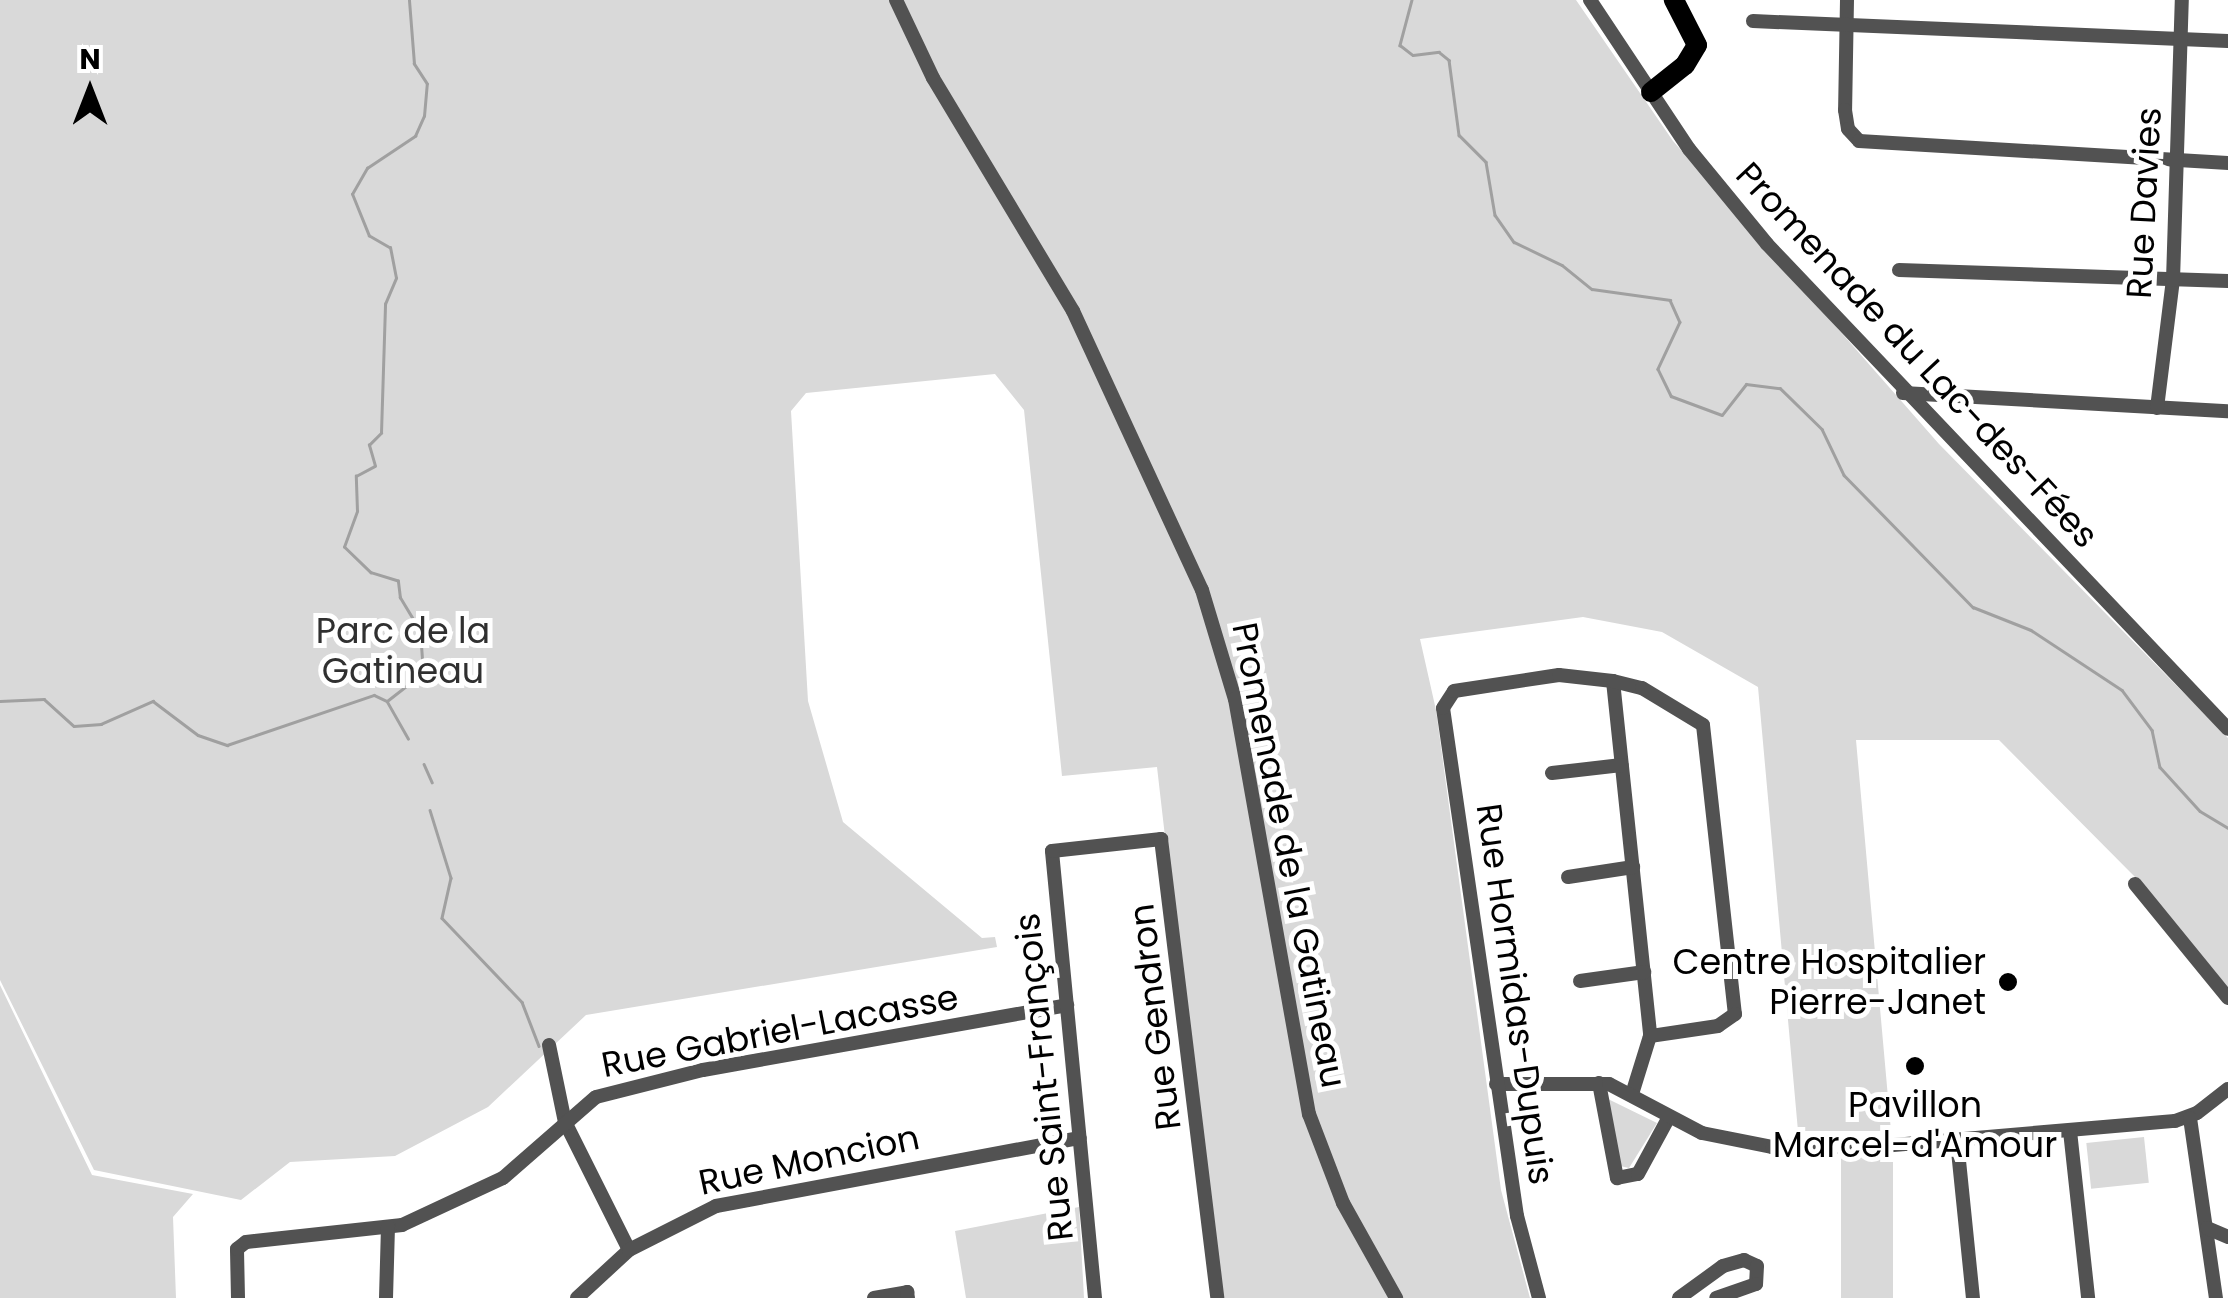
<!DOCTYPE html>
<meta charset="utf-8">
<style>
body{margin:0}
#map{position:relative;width:2228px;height:1298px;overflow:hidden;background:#fff;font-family:Poppins,sans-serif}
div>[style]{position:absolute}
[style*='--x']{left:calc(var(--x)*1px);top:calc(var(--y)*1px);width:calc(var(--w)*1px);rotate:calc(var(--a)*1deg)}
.green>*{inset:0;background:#d9d9d9;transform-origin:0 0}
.stream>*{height:2.5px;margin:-1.25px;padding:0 1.25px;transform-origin:1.25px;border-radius:1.25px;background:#a0a0a0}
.minor>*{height:14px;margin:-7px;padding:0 7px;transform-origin:7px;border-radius:7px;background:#525252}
.highway>*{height:20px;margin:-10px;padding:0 10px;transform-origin:10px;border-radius:10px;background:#000}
.dots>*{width:28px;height:28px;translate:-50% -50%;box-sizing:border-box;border:5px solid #fff;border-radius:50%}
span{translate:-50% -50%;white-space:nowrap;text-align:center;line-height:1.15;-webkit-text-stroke:10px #fff;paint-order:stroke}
.street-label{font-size:35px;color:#000}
.park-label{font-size:35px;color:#303030}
.poi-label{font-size:35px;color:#000}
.right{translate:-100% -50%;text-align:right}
.north{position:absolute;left:40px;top:40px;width:100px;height:100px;-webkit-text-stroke:8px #fff;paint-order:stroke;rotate:0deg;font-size:28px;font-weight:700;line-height:40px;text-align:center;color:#000}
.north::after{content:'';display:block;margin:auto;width:35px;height:45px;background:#000;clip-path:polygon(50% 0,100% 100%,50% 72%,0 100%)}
</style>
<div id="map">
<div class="green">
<div style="clip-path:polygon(0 0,1576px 0,1673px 141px,1939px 444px,2228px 738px,2228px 987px,2138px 880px,1999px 740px,1856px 740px,1891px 1131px,1798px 1131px,1758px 687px,1662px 632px,1583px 617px,1420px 639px,1436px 710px,1501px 1190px,1530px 1298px,1218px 1298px,1157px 767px,1062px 776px,1024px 410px,995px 374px,806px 393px,791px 411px,808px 701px,843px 822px,982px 938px,995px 937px,997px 947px,586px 1015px,488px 1107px,395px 1156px,290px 1162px,241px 1200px,94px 1170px,0 980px)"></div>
<div style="clip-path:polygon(0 985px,92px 1175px,193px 1194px,173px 1217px,176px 1298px,0 1298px)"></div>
<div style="clip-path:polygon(1608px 1099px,1657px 1123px,1629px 1168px,1620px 1166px)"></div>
<div style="left:2144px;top:1137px;width:46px;height:58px;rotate:84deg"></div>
<div style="left:1841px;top:1153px;width:52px;height:146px"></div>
<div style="clip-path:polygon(1079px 1207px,1084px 1298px,966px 1298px,955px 1231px)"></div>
</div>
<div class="stream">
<div style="--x:1412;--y:0;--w:47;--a:104.9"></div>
<div style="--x:1400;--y:45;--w:16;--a:38"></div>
<div style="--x:1413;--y:55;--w:26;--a:-7"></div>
<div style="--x:1439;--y:52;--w:13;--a:39"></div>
<div style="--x:1449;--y:60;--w:76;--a:82.4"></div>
<div style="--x:1459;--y:135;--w:38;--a:45"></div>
<div style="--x:1486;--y:162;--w:54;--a:80.4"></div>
<div style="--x:1495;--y:215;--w:33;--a:55"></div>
<div style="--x:1514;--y:242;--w:53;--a:25.6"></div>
<div style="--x:1562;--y:265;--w:38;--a:39"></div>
<div style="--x:1592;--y:289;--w:79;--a:8"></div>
<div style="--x:1670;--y:300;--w:24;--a:66"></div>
<div style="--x:1680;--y:322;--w:52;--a:115.1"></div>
<div style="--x:1658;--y:369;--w:30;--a:64"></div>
<div style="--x:1671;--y:396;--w:54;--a:20.4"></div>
<div style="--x:1722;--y:415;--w:39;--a:-52"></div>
<div style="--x:1746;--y:384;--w:34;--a:7"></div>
<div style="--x:1780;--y:388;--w:59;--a:44.3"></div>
<div style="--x:1822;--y:429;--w:51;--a:64.4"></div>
<div style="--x:1844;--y:475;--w:185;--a:45.7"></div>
<div style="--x:1973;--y:607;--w:62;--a:21.6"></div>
<div style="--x:2031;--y:630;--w:109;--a:33.4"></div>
<div style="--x:2122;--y:690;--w:50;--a:53.1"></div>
<div style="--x:2152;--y:730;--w:38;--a:78"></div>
<div style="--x:2160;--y:767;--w:59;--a:47.7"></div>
<div style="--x:2200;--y:811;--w:33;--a:31"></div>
<div style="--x:0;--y:701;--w:44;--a:-2.6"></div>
<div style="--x:44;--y:699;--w:40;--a:42"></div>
<div style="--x:74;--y:726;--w:27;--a:-4"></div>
<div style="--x:101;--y:724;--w:57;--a:-23.9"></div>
<div style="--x:153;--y:701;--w:56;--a:37.1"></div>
<div style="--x:198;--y:735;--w:31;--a:19"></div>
<div style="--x:227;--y:745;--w:155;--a:-18.8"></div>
<div style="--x:374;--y:695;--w:14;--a:25"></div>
<div style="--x:387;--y:701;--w:43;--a:60.4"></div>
<div style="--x:387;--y:701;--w:46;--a:-37.9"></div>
<div style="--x:423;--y:673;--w:42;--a:-94.1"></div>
<div style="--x:420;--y:631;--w:39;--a:-121"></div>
<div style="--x:400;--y:598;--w:17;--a:-97"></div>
<div style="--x:398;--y:581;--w:28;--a:-163"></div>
<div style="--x:371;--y:573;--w:37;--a:-136"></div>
<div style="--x:344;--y:547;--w:38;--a:-70"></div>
<div style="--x:357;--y:511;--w:35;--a:-92"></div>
<div style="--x:356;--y:476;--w:21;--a:-28"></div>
<div style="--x:375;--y:466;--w:22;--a:-106"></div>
<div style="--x:369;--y:445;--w:17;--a:-45"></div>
<div style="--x:381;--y:433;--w:129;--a:-88.2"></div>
<div style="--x:385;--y:304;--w:28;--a:-67"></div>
<div style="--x:396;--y:278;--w:31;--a:-101"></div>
<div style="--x:390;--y:248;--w:24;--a:-150"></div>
<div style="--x:369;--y:236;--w:45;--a:-112"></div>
<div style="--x:352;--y:194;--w:30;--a:-60"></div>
<div style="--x:367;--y:168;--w:58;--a:-33.7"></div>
<div style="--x:415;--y:136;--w:22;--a:-66"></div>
<div style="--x:424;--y:116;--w:32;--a:-85"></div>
<div style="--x:427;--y:84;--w:24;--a:-123"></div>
<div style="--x:414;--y:64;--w:64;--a:-94.5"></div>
<div style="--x:424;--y:764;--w:20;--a:66"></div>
<div style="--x:430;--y:810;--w:71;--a:72.8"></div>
<div style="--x:451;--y:878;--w:41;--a:102.7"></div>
<div style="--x:442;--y:918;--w:116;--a:46.4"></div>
<div style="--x:522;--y:1002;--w:47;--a:68.9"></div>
</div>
<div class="minor">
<div style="--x:896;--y:0;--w:86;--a:64.6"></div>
<div style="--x:933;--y:78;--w:272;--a:59"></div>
<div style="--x:1073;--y:311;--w:307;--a:65.2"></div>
<div style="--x:1202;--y:590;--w:114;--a:73.2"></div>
<div style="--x:1235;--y:699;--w:422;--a:79.9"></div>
<div style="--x:1309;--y:1114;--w:95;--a:69.1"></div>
<div style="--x:1343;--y:1203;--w:109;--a:60.8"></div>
<div style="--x:1590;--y:0;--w:179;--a:56.4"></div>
<div style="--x:1689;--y:149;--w:123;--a:50.6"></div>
<div style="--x:1767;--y:244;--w:669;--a:46.45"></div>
<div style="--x:1847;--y:0;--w:110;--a:91"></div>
<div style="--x:1845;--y:110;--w:19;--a:81"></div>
<div style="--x:1848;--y:129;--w:16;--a:47"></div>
<div style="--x:1859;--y:141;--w:370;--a:3.4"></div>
<div style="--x:1753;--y:21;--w:475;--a:2.4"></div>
<div style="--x:1899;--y:270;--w:329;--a:1.9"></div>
<div style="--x:1903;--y:393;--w:325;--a:3.2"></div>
<div style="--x:2157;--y:408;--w:129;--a:-82.9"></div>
<div style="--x:2173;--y:280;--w:280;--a:-88.2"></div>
<div style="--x:1613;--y:681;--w:357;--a:84"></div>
<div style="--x:1650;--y:1036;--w:61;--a:107.2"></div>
<div style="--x:1552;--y:773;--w:70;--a:-6.5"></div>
<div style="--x:1568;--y:877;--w:66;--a:-8.7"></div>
<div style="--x:2135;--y:884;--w:147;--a:50.8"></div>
<div style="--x:1580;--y:981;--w:65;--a:-8"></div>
<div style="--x:549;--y:1045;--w:79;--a:78.3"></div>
<div style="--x:565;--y:1122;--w:143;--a:63.4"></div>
<div style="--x:1599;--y:1083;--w:97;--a:79.3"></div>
<div style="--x:1617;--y:1178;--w:21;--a:-11"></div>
<div style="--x:1638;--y:1174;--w:65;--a:-61.5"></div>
<div style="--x:1496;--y:1084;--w:113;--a:0"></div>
<div style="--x:1609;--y:1084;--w:105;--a:27.8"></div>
<div style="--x:1702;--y:1133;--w:71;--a:11.3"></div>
<div style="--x:1772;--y:1147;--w:110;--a:-0.5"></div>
<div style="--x:1882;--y:1146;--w:294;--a:-4.9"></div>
<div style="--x:2175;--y:1121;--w:23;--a:-20"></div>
<div style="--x:2197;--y:1113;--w:39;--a:-38"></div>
<div style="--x:2190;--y:1118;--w:182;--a:81.8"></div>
<div style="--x:2070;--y:1131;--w:168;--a:83.8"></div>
<div style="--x:1957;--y:1141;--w:158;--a:84.2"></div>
<div style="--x:2207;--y:1228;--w:23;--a:23"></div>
<div style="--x:238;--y:1298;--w:49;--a:-91.2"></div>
<div style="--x:237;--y:1249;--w:11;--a:-38"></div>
<div style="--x:246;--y:1242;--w:157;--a:-6.2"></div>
<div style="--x:402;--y:1225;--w:111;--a:-25"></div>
<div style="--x:503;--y:1178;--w:123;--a:-41.1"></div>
<div style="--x:596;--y:1097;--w:110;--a:-14.2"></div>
<div style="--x:703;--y:1070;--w:370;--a:-10.1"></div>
<div style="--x:386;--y:1298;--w:71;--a:-88.4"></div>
<div style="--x:577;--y:1298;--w:71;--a:-42.7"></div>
<div style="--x:629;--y:1250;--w:97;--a:-26.8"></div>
<div style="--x:716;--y:1206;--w:370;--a:-10.6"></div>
<div style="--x:874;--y:1298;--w:34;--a:-10"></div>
<div style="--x:907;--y:1292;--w:6;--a:81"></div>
<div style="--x:1095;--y:1298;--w:449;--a:-95.5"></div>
<div style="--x:1052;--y:851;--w:110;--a:-6.3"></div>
<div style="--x:1161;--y:839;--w:462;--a:83"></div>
<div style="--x:1539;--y:1298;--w:85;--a:-105"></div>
<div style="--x:1517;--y:1216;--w:513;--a:-98.29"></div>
<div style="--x:1443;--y:708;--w:20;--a:-57"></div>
<div style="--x:1454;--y:691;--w:106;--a:-8.7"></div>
<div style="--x:1559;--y:675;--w:54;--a:6.3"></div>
<div style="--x:1613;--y:681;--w:30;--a:14"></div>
<div style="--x:1642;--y:688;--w:71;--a:31.2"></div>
<div style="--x:1703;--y:725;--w:291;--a:83.7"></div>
<div style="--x:1735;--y:1014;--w:21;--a:145"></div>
<div style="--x:1718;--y:1026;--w:69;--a:171.6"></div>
<div style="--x:1679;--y:1298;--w:54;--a:-36"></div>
<div style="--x:1723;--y:1266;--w:22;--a:-16"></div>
<div style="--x:1744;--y:1260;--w:14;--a:25"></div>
<div style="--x:1757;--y:1266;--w:18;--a:93"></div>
<div style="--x:1756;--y:1284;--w:42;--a:160.7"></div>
</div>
<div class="highway">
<div style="--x:1651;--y:92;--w:43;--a:-38.5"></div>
<div style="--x:1685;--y:65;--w:23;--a:-59"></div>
<div style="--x:1697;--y:45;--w:51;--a:-117.1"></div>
</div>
<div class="dots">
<div style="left:2008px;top:982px;background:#000"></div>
<div style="left:1915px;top:1066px;background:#000"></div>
</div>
<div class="street-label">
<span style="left:2144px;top:203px;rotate:-87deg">Rue Davies</span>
<span style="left:1917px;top:355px;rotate:47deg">Promenade du Lac-des-Fées</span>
<span style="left:1289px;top:855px;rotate:79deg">Promenade de la Gatineau</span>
<span style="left:1515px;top:994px;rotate:82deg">Rue Hormidas-Dupuis</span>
<span style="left:1155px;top:1017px;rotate:-97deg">Rue Gendron</span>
<span style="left:780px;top:1031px;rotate:-11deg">Rue Gabriel-Lacasse</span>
<span style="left:1044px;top:1077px;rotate:-96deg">Rue Saint-François</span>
<span style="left:809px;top:1160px;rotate:-12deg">Rue Moncion</span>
</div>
<div class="park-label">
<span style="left:403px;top:651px">Parc de la<br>Gatineau</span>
</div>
<div class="poi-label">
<span class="right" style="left:1986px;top:982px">Centre Hospitalier<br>Pierre-Janet</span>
<span style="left:1915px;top:1125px">Pavillon<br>Marcel-d'Amour</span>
</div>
<div class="north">N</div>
</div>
